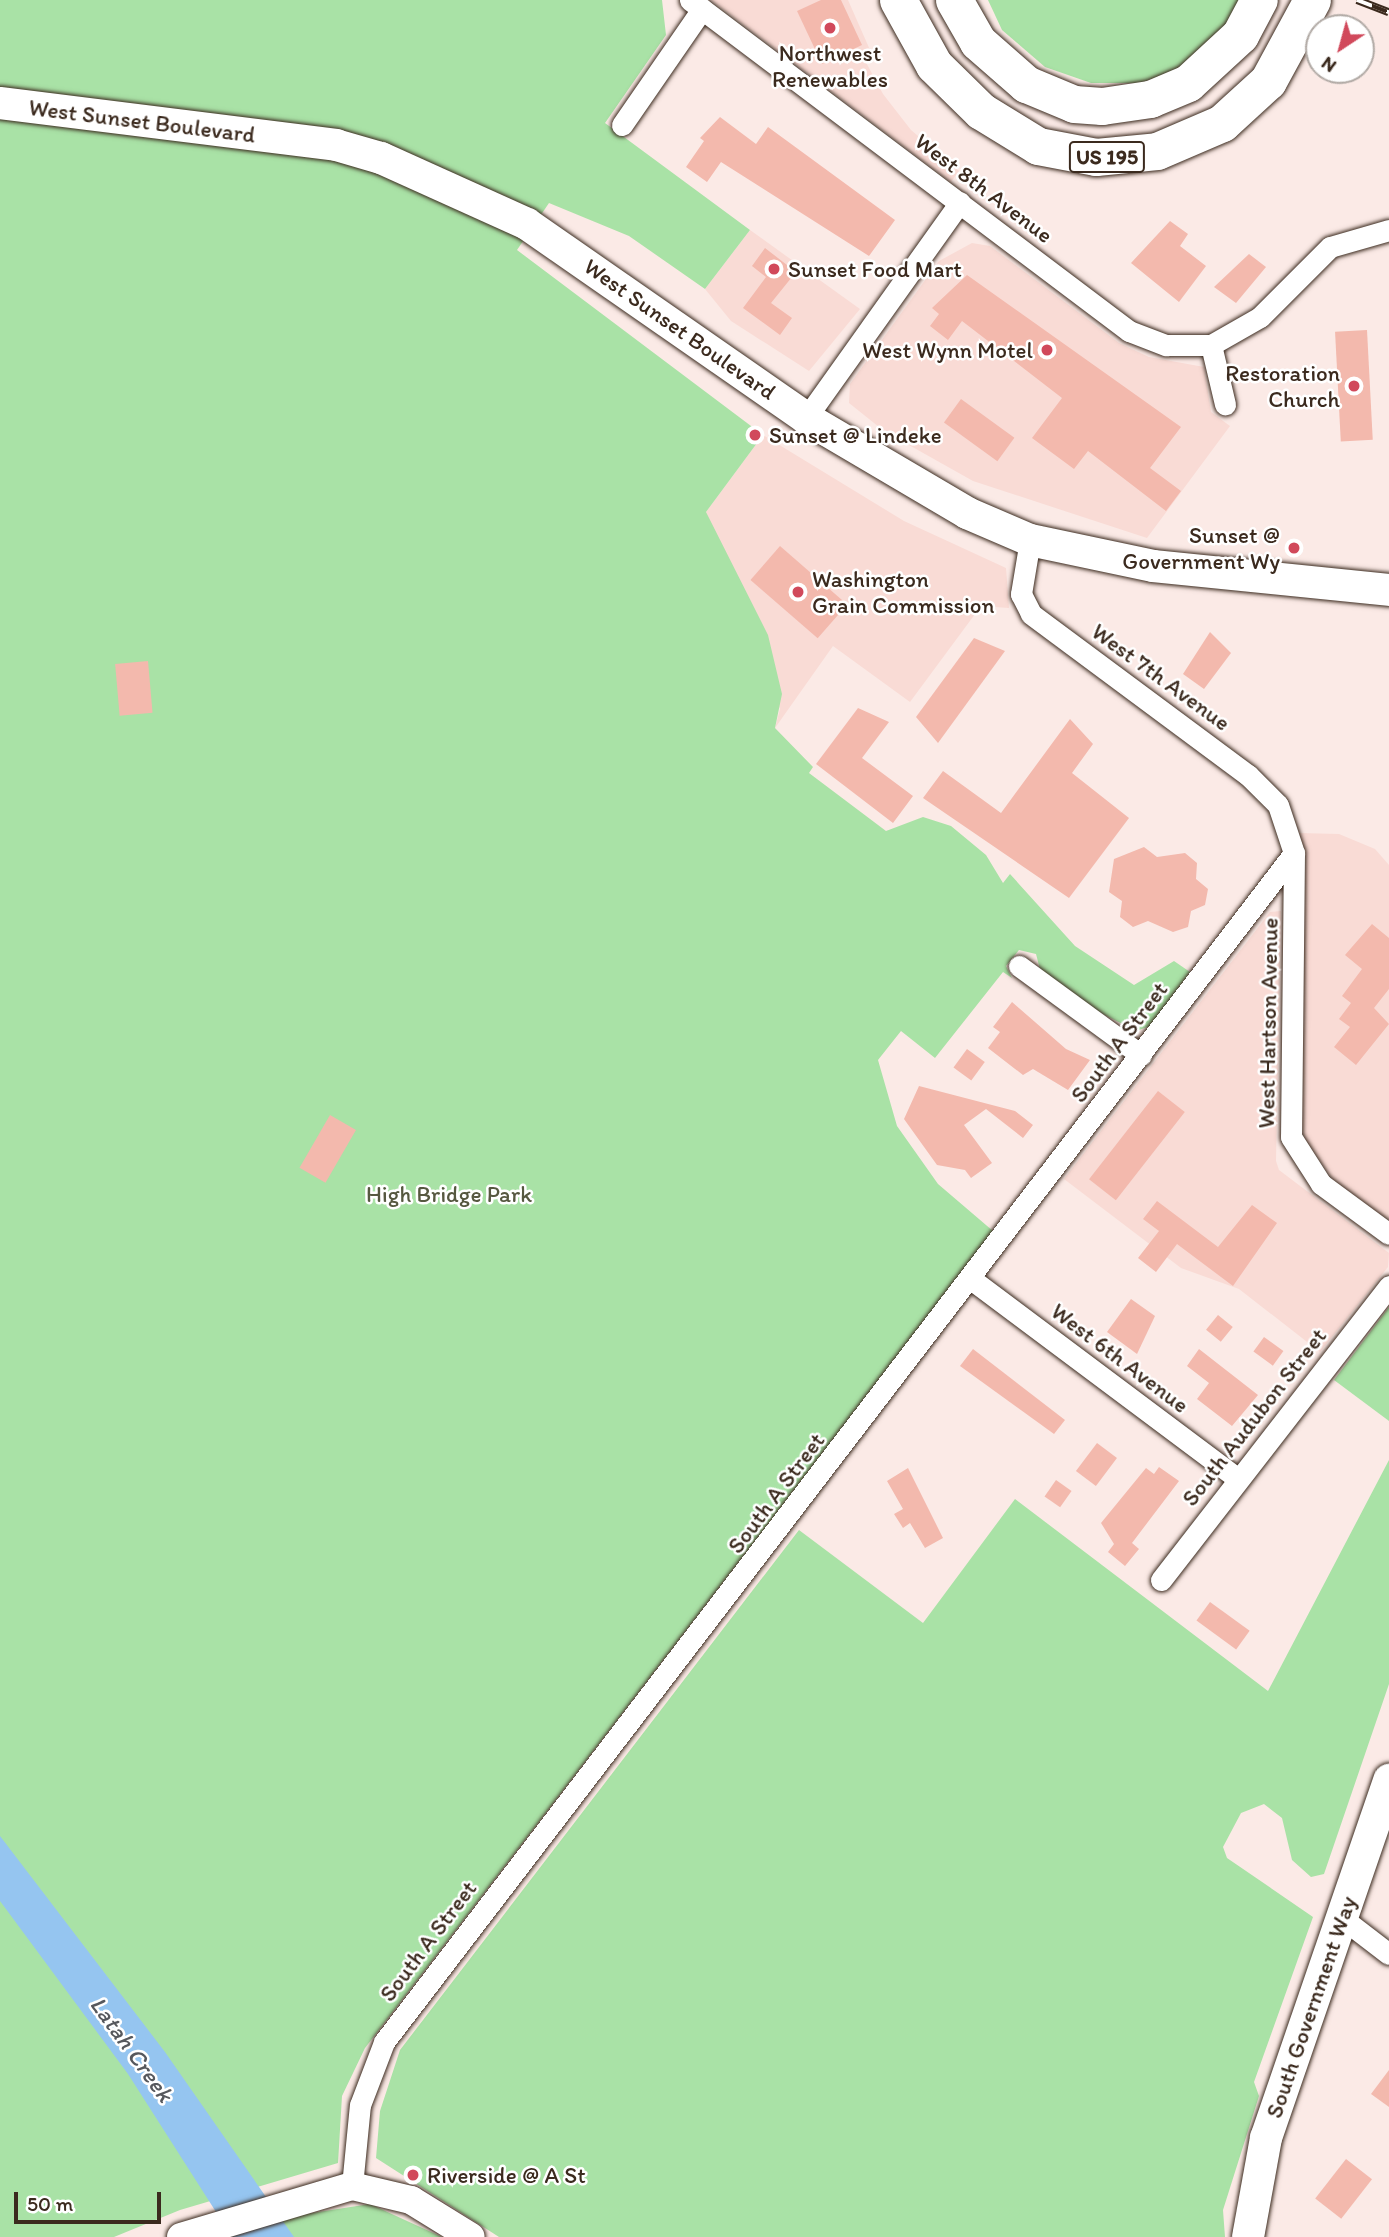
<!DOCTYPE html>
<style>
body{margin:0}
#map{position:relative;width:1389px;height:2237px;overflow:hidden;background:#fbeae6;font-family:Itim,sans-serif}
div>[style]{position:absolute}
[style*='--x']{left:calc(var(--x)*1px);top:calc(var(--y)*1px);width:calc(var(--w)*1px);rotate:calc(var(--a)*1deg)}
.built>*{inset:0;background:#f9dbd5}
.green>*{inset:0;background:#a9e2a6}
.water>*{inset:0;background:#95c5f0}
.building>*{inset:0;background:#f3b9ad;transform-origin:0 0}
.roads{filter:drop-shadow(0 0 2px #3b2a1e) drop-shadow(0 0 2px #3b2a1e)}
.street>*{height:21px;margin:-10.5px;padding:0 10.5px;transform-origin:10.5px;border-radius:10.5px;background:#fff}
.secondary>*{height:28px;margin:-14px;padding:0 14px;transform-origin:14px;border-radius:14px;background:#fff}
.primary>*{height:32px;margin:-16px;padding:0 16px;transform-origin:16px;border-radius:16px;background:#fff}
.highway>*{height:37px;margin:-18.5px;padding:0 18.5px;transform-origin:18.5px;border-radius:18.5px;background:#fff}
.rail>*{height:8px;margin-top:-4px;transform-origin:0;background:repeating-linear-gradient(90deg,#fff 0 16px,#3b2a1e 0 32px);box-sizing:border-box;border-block:2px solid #3b2a1e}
.dots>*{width:19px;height:19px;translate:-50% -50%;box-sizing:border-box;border:4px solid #fff;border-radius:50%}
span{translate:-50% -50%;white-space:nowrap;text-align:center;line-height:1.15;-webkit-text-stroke:5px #fff;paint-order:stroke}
.shield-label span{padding:2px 5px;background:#fff;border:2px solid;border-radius:5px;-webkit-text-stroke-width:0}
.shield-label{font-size:21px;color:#3b2a1e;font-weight:700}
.poi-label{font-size:23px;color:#3b2a1e}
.left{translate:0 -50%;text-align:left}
.right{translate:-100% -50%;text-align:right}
.street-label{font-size:23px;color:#3b2a1e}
.park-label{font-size:23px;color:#565840}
.water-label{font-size:24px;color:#56585d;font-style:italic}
.north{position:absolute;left:1305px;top:14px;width:70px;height:70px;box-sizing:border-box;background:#fff;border:2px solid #b1aaa5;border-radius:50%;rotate:216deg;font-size:19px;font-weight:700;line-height:28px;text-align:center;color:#3b2a1e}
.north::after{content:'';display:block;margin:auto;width:24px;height:32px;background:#d1495b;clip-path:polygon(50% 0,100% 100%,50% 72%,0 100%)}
.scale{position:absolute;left:14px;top:2192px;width:147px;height:32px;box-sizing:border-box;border:4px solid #3b2a1e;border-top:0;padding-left:9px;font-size:21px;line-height:24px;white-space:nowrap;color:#3b2a1e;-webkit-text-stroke:5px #fff;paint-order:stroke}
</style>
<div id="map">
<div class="built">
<div style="clip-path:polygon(711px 0,848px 0,870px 50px,862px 55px,883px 94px,911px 130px,959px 171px,951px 182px)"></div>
<div style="clip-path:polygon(750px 230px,860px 309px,809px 371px,731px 321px,705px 289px)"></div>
<div style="clip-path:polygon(972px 243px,990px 246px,1119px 343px,1149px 357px,1204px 367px,1211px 412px,1230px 426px,1147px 538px,973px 481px,884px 431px,849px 403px,850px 384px,939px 261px)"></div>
<div style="clip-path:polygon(763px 435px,904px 521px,1006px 568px,1009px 608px,981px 606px,910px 702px,833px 646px,775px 728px,780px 709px,706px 512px)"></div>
<div style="clip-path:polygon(1299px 833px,1339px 834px,1375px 849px,1389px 865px,1389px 1222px,1340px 1190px,1305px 1139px,1298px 1105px,1306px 857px)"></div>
<div style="clip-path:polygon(1281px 911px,1276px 1161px,1279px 1170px,1389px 1253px,1388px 1267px,1320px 1352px,1239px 1289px,1181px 1268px,1064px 1179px,1270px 912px)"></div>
</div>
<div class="green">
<div style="clip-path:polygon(0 0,662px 0,666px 35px,605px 123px,750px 230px,705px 289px,629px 236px,549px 203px,517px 250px,763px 435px,706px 512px,768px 635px,782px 694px,775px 728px,813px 767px,809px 773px,886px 831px,923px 817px,951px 826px,986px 855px,1003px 883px,1010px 874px,1075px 946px,1134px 985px,1174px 961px,1190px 972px,1150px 1026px,1136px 1031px,1062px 993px,1042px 977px,1036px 954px,1019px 950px,1006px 966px,1012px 978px,1003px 972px,935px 1058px,901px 1031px,878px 1060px,897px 1126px,938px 1184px,993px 1231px,365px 2048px,342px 2096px,338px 2163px,180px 2210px,114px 2237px,0 2237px)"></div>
<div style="clip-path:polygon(988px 0,1243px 0,1222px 35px,1184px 68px,1140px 83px,1091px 83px,1045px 67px,1002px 30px)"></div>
<div style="clip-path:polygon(1389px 1307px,1389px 1421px,1334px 1380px)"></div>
<div style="clip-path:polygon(1389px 1460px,1389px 1684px,1324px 1874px,1311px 1877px,1292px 1860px,1282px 1818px,1264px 1804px,1241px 1813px,1223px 1847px,1227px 1858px,1313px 1917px,1254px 2082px,1259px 2096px,1223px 2210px,1225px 2237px,499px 2237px,376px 2158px,380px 2111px,400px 2050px,799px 1530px,923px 1623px,1015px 1499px,1268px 1691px)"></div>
<div style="clip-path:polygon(370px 2204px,442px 2237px,221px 2237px,273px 2219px)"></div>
</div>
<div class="water">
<div style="clip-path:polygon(0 1836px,165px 2052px,294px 2237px,232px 2237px,128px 2074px,0 1901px)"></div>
</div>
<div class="building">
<div style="clip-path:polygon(821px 0,841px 0,862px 45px,822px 64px,797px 11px)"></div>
<div style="clip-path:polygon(720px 117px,756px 144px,768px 127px,895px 220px,869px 256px,721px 162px,707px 182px,686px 167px,704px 141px,700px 138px)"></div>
<div style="clip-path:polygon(1170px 221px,1188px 234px,1180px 246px,1206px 266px,1179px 302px,1131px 263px)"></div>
<div style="clip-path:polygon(765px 248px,796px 272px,771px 303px,792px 318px,780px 335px,743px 308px,766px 277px,752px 266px)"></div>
<div style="clip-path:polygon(1249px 254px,1266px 267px,1236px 303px,1214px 287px)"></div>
<div style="clip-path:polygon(967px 275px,1181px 427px,1150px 468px,1181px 491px,1166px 511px,1088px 451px,1074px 469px,1032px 438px,1062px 398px,962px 321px,948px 340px,930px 326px,939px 314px,932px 308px)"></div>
<div style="left:1367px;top:330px;width:110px;height:32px;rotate:87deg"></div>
<div style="left:961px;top:399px;width:66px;height:29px;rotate:36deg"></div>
<div style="left:780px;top:546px;width:89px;height:45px;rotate:41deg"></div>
<div style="clip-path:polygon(1210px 632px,1231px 653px,1204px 689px,1183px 674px)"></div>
<div style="clip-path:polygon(974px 638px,1005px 651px,938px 743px,916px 717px)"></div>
<div style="left:148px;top:661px;width:52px;height:33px;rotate:85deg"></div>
<div style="clip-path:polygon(858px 708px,889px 722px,862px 758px,913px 796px,893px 823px,816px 764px)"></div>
<div style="clip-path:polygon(1070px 719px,1093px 744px,1072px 773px,1129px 818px,1069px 898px,923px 798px,943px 771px,1001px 813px)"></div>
<div style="clip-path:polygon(1144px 847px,1157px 857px,1185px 853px,1197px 863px,1196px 879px,1208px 889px,1205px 905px,1191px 911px,1188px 927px,1173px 932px,1148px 921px,1133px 927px,1120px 917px,1122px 901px,1109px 892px,1114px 859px)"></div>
<div style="clip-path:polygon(1372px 924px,1389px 938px,1389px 989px,1374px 1008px,1389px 1024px,1356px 1065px,1334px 1047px,1350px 1027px,1339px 1019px,1351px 1003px,1342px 996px,1362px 969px,1345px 955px)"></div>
<div style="clip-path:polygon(1012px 1002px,1066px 1049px,1090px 1060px,1068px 1090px,1033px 1069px,1023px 1075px,988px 1048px,1000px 1032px,993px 1027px)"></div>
<div style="left:967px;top:1049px;width:22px;height:23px;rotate:36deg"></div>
<div style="clip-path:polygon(919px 1086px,1015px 1111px,1033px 1125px,1023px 1138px,986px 1109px,964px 1125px,992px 1163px,971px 1178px,965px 1170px,937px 1165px,904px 1119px)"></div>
<div style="left:1158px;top:1091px;width:34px;height:112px;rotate:38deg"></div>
<div style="left:330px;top:1115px;width:30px;height:61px;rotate:30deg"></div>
<div style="clip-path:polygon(1157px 1201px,1218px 1247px,1252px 1205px,1277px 1223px,1233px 1286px,1177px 1244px,1156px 1272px,1138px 1258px,1159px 1231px,1143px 1219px)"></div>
<div style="clip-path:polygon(1131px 1299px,1155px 1316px,1137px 1354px,1107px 1332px)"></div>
<div style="left:1218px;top:1315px;width:19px;height:19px;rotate:39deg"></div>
<div style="left:1264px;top:1337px;width:24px;height:18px;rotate:36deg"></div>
<div style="clip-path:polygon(973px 1349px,1065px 1420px,1054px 1434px,960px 1366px)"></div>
<div style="clip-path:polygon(1199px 1349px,1258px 1395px,1232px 1426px,1197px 1399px,1209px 1383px,1187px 1366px)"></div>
<div style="left:1097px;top:1443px;width:25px;height:35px;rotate:37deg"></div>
<div style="clip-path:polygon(1159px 1467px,1179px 1481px,1132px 1543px,1139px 1549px,1125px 1566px,1108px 1552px,1114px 1544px,1101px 1523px,1146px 1468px,1154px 1474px)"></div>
<div style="clip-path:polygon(908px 1468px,943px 1538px,925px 1548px,910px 1523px,903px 1528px,894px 1514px,903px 1509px,887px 1481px)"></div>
<div style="left:1056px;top:1480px;width:19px;height:20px;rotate:35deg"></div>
<div style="left:1210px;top:1602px;width:49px;height:23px;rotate:36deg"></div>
<div style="clip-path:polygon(1389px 2070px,1389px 2107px,1371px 2094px)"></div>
<div style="left:1346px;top:2159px;width:33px;height:50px;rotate:38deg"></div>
</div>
<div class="roads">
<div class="street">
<div style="--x:690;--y:0;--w:550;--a:37.02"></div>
<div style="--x:1129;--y:331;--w:40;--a:21"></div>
<div style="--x:1166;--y:345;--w:45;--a:0"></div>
<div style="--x:1211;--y:345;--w:61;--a:76.7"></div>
<div style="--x:622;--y:125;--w:141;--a:-55.4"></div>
<div style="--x:1211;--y:345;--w:56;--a:-29.7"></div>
<div style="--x:1260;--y:317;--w:99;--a:-45"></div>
<div style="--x:1330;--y:247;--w:61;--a:-16.1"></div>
<div style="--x:806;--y:418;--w:265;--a:-54.5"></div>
<div style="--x:1030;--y:540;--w:55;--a:99.5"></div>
<div style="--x:1021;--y:594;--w:22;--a:63"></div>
<div style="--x:1031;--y:614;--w:270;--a:36.6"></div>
<div style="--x:1248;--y:775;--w:42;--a:45"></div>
<div style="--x:1278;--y:805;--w:51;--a:71.6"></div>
<div style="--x:1294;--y:853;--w:284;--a:90.6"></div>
<div style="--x:1291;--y:1137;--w:56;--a:57.4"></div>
<div style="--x:1321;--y:1184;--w:84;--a:36.3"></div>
<div style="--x:1019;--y:966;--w:151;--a:36.1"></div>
<div style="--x:971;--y:1279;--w:334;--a:36.8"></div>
<div style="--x:1161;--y:1580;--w:372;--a:-52.2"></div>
<div style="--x:1342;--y:1918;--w:59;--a:37.5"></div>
<div style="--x:352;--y:2186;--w:81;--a:-84.4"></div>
<div style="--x:360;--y:2105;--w:67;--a:-69.1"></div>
<div style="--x:384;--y:2042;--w:1497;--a:-52.57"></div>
</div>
<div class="secondary">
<div style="--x:181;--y:2237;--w:178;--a:-16.6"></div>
<div style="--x:352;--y:2186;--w:61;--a:13.3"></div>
<div style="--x:411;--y:2200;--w:70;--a:31.7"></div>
</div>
<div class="primary">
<div style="--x:0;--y:103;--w:339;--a:7.1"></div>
<div style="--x:336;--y:145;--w:47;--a:16.1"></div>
<div style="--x:381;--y:158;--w:160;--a:24.3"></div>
<div style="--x:527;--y:224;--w:340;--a:34.8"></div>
<div style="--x:806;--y:418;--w:187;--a:30.5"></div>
<div style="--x:967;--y:513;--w:69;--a:23.2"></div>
<div style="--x:1030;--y:540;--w:126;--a:11.9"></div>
<div style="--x:1153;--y:566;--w:237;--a:5.8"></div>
<div style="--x:1248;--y:2237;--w:101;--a:-79.7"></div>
<div style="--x:1266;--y:2138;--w:379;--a:-71"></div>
</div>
<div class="highway">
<div style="--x:898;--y:0;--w:74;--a:61"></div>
<div style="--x:934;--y:65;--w:66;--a:44.4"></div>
<div style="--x:981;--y:111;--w:67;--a:31.6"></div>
<div style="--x:1038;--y:146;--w:59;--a:10.7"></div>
<div style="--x:1096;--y:157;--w:61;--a:-5.6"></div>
<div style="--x:1157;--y:151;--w:71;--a:-23.3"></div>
<div style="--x:1222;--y:123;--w:62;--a:-42.4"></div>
<div style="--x:1268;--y:81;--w:92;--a:-61.5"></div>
<div style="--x:954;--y:0;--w:48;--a:60.3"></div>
<div style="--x:978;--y:42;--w:64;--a:41.2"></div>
<div style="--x:1026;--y:84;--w:52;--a:22.6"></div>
<div style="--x:1074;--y:104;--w:28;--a:4"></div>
<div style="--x:1102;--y:106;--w:49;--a:-8.3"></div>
<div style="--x:1150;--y:99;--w:41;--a:-22.8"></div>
<div style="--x:1188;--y:83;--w:71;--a:-42.7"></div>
<div style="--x:1240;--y:35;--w:40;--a:-62"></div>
</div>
</div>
<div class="rail">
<div style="--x:1357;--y:0;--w:34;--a:21"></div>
</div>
<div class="dots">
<div style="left:830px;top:28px;background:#d1495b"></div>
<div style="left:774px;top:269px;background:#d1495b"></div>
<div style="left:1047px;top:350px;background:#d1495b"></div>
<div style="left:1354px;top:386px;background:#d1495b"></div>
<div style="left:755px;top:435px;background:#d1495b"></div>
<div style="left:1294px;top:548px;background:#d1495b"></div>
<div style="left:798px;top:592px;background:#d1495b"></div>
<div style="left:413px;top:2175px;background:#d1495b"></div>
</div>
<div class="shield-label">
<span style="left:1107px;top:157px">US 195</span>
</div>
<div class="poi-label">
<span style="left:830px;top:66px">Northwest<br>Renewables</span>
<span class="left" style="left:788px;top:269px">Sunset Food Mart</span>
<span class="right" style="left:1033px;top:350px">West Wynn Motel</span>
<span class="right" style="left:1340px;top:386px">Restoration<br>Church</span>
<span class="left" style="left:769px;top:435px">Sunset @ Lindeke</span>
<span class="right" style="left:1280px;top:548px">Sunset @<br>Government Wy</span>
<span class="left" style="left:812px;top:592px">Washington<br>Grain Commission</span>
<span class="left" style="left:427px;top:2175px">Riverside @ A St</span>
</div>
<div class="street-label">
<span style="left:142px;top:121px;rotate:7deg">West Sunset Boulevard</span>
<span style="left:984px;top:188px;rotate:37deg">West 8th Avenue</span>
<span style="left:680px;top:329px;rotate:35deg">West Sunset Boulevard</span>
<span style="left:1161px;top:677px;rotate:36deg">West 7th Avenue</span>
<span style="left:1268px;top:1023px;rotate:-89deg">West Hartson Avenue</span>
<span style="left:1119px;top:1042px;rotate:-53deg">South A Street</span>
<span style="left:1120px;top:1358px;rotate:37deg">West 6th Avenue</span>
<span style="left:1254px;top:1417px;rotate:-52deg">South Audubon Street</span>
<span style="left:776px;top:1493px;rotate:-53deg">South A Street</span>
<span style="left:428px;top:1941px;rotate:-53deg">South A Street</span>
<span style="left:1311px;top:2007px;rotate:-71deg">South Government Way</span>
</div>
<div class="park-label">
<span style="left:449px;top:1194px">High Bridge Park</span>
</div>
<div class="water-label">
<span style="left:132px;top:2049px;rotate:54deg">Latah Creek</span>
</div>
<div class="north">N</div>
<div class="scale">50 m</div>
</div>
